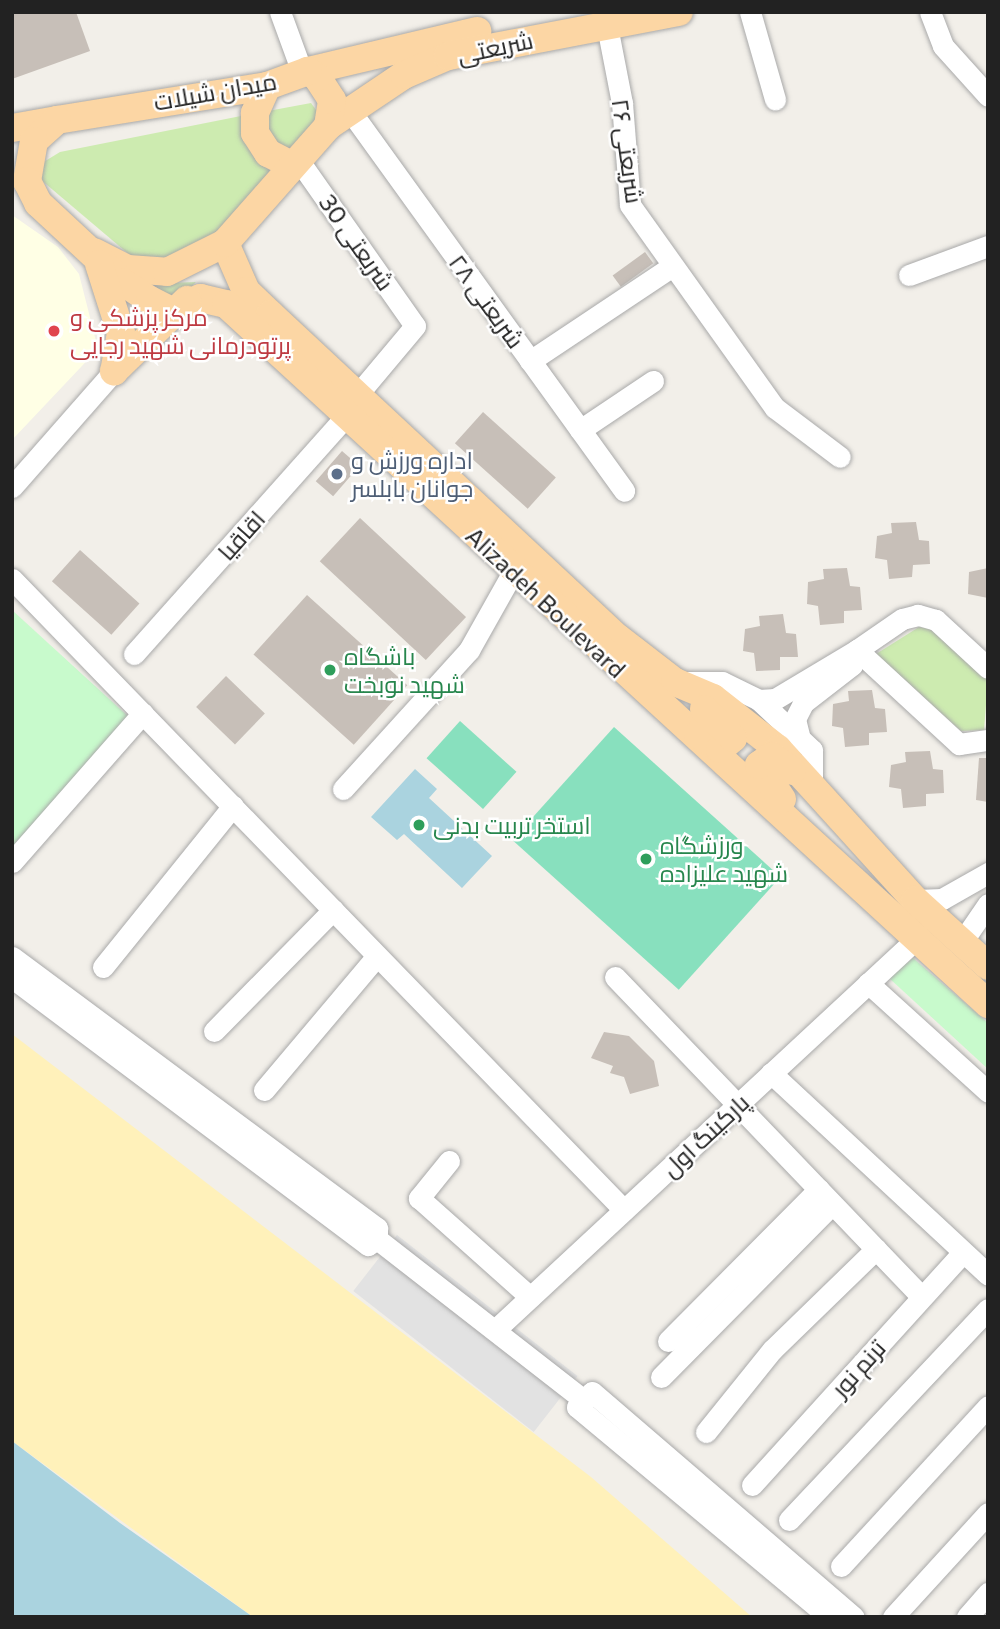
<!DOCTYPE html>
<meta charset="utf-8">
<style>
body{margin:0}
#map{position:relative;width:1000px;height:1629px;overflow:hidden;background:#f2efe9;font-family:Commissioner,Cairo,sans-serif}
div>[style]{position:absolute}
[style*='--x']{left:calc(var(--x)*1px);top:calc(var(--y)*1px);width:calc(var(--w)*1px);rotate:calc(var(--a)*1deg)}
.education>*{inset:0;background:#ffffe5}
.grass>*{inset:0;background:#cdebb0}
.sand>*{inset:0;background:#fff1ba}
.park>*{inset:0;background:#c8facc}
.pitch>*{inset:0;background:#88e0be;transform-origin:0 0}
.parking>*{inset:0;background:#e2e2e2;transform-origin:0 0}
.water>*{inset:0;background:#aad3df}
.building>*{inset:0;background:#c7bfb8;transform-origin:0 0}
.roads{filter:drop-shadow(0 0 2px #a9a9a9) drop-shadow(0 0 2px #a9a9a9)}
.minor>*{height:21px;margin:-10.5px;padding:0 10.5px;transform-origin:10.5px;border-radius:10.5px;background:#fff}
.major>*{height:28px;margin:-14px;padding:0 14px;transform-origin:14px;border-radius:14px;background:#fcd6a4}
.dots>*{width:19px;height:19px;translate:-50% -50%;box-sizing:border-box;border:4px solid #fff;border-radius:50%}
span{translate:-50% -50%;white-space:nowrap;text-align:center;line-height:1.15;-webkit-text-stroke:5px #fff;paint-order:stroke}
.street-label{font-size:24px;color:#222}
.health-label{font-size:24px;color:#be3a42}
.left{translate:0 -50%;text-align:left}
.service-label{font-size:24px;color:#4e5e75}
.leisure-label{font-size:24px;color:#27864d}
.frame{position:absolute;inset:0;border:14px solid #222;pointer-events:none}
</style>
<div id="map">
<div class="education">
<div style="clip-path:polygon(12px 215px,58px 247px,79px 274px,98px 349px,12px 440px)"></div>
</div>
<div class="grass">
<div style="clip-path:polygon(311px 103px,322px 118px,289px 151px,277px 148px,267px 127px,268px 111px)"></div>
<div style="clip-path:polygon(251px 114px,281px 169px,201px 253px,138px 262px,40px 179px,42px 163px,60px 152px)"></div>
<div style="clip-path:polygon(196px 282px,175px 303px,145px 284px)"></div>
<div style="clip-path:polygon(919px 627px,930px 629px,988px 680px,984px 730px,961px 731px,876px 654px)"></div>
</div>
<div class="sand">
<div style="clip-path:polygon(12px 1034px,591px 1477px,752px 1617px,253px 1617px,12px 1441px)"></div>
</div>
<div class="park">
<div style="clip-path:polygon(12px 610px,130px 718px,12px 847px)"></div>
<div style="clip-path:polygon(913px 958px,988px 1023px,988px 1069px,889px 978px)"></div>
</div>
<div class="pitch">
<div style="left:460px;top:721px;width:76px;height:50px;rotate:42deg"></div>
<div style="left:614px;top:727px;width:224px;height:152px;rotate:42deg"></div>
</div>
<div class="parking">
<div style="left:397px;top:1235px;width:229px;height:71px;rotate:38deg"></div>
</div>
<div class="water">
<div style="clip-path:polygon(415px 769px,437px 789px,429px 798px,492px 856px,462px 888px,404px 834px,397px 840px,371px 817px)"></div>
<div style="clip-path:polygon(12px 1441px,120px 1523px,253px 1617px,12px 1617px)"></div>
</div>
<div class="building">
<div style="clip-path:polygon(12px 12px,76px 12px,90px 51px,12px 79px)"></div>
<div style="left:645px;top:252px;width:14px;height:40px;rotate:54deg"></div>
<div style="left:483px;top:412px;width:98px;height:42px;rotate:42deg"></div>
<div style="left:342px;top:451px;width:23px;height:40px;rotate:41deg"></div>
<div style="left:360px;top:518px;width:145px;height:59px;rotate:43deg"></div>
<div style="clip-path:polygon(916px 522px,919px 540px,929px 541px,930px 564px,913px 565px,912px 577px,889px 579px,887px 560px,875px 558px,877px 536px,892px 533px,891px 523px)"></div>
<div style="left:80px;top:550px;width:80px;height:42px;rotate:42deg"></div>
<div style="clip-path:polygon(847px 568px,850px 586px,860px 587px,862px 610px,844px 611px,844px 623px,820px 625px,818px 606px,807px 604px,808px 582px,824px 579px,823px 569px)"></div>
<div style="clip-path:polygon(988px 568px,988px 598px,968px 594px,969px 572px)"></div>
<div style="left:307px;top:595px;width:135px;height:80px;rotate:42deg"></div>
<div style="clip-path:polygon(783px 614px,786px 633px,796px 634px,798px 657px,780px 657px,780px 670px,756px 671px,754px 653px,743px 651px,745px 629px,760px 626px,759px 616px)"></div>
<div style="left:226px;top:676px;width:54px;height:43px;rotate:44deg"></div>
<div style="clip-path:polygon(872px 690px,875px 708px,885px 709px,887px 732px,869px 733px,869px 745px,845px 747px,843px 728px,832px 726px,833px 704px,849px 701px,848px 691px)"></div>
<div style="clip-path:polygon(930px 751px,933px 769px,943px 770px,944px 793px,926px 794px,926px 806px,903px 808px,901px 789px,889px 787px,891px 765px,906px 762px,905px 752px)"></div>
<div style="clip-path:polygon(979px 758px,988px 758px,988px 802px,976px 800px)"></div>
<div style="clip-path:polygon(604px 1032px,629px 1036px,654px 1061px,659px 1086px,630px 1094px,624px 1077px,610px 1073px,613px 1066px,591px 1058px)"></div>
</div>
<div class="roads">
<div class="minor">
<div style="--x:280;--y:12;--w:64;--a:69.9"></div>
<div style="--x:750;--y:12;--w:91;--a:74"></div>
<div style="--x:930;--y:12;--w:36;--a:69"></div>
<div style="--x:943;--y:46;--w:67;--a:48"></div>
<div style="--x:607;--y:26;--w:78;--a:79"></div>
<div style="--x:622;--y:103;--w:102;--a:85.5"></div>
<div style="--x:630;--y:205;--w:249;--a:54.5"></div>
<div style="--x:775;--y:408;--w:81;--a:37"></div>
<div style="--x:351;--y:112;--w:467;--a:54.2"></div>
<div style="--x:297;--y:158;--w:205;--a:54.9"></div>
<div style="--x:415;--y:326;--w:89;--a:130"></div>
<div style="--x:909;--y:275;--w:84;--a:-20.2"></div>
<div style="--x:530;--y:361;--w:169;--a:-33.7"></div>
<div style="--x:580;--y:430;--w:88;--a:-33.9"></div>
<div style="--x:12;--y:487;--w:154;--a:-48.7"></div>
<div style="--x:12;--y:579;--w:879;--a:45.88"></div>
<div style="--x:134;--y:654;--w:320;--a:-48.3"></div>
<div style="--x:988;--y:668;--w:71;--a:-137.3"></div>
<div style="--x:936;--y:620;--w:19;--a:-164"></div>
<div style="--x:918;--y:615;--w:16;--a:166"></div>
<div style="--x:902;--y:619;--w:55;--a:145.4"></div>
<div style="--x:857;--y:650;--w:139;--a:42.7"></div>
<div style="--x:959;--y:744;--w:29;--a:-8"></div>
<div style="--x:683;--y:682;--w:39;--a:0"></div>
<div style="--x:722;--y:682;--w:41;--a:25.9"></div>
<div style="--x:759;--y:700;--w:73;--a:43.3"></div>
<div style="--x:812;--y:750;--w:39;--a:90"></div>
<div style="--x:759;--y:700;--w:16;--a:-4"></div>
<div style="--x:775;--y:699;--w:96;--a:-30.9"></div>
<div style="--x:799;--y:735;--w:16;--a:-104"></div>
<div style="--x:795;--y:719;--w:18;--a:-63"></div>
<div style="--x:803;--y:703;--w:62;--a:-37.8"></div>
<div style="--x:852;--y:665;--w:16;--a:-72"></div>
<div style="--x:343;--y:789;--w:188;--a:-47.8"></div>
<div style="--x:469;--y:650;--w:90;--a:-60.6"></div>
<div style="--x:12;--y:862;--w:198;--a:-48.7"></div>
<div style="--x:915;--y:900;--w:27;--a:-2"></div>
<div style="--x:942;--y:899;--w:53;--a:-29.5"></div>
<div style="--x:962;--y:942;--w:46;--a:-55.6"></div>
<div style="--x:12;--y:957;--w:455;--a:36.6"></div>
<div style="--x:377;--y:1228;--w:11;--a:90"></div>
<div style="--x:377;--y:1239;--w:11;--a:146"></div>
<div style="--x:368;--y:1245;--w:445;--a:-143.1"></div>
<div style="--x:103;--y:967;--w:207;--a:-51.1"></div>
<div style="--x:615;--y:977;--w:443;--a:46.2"></div>
<div style="--x:868;--y:983;--w:162;--a:42.2"></div>
<div style="--x:214;--y:1031;--w:170;--a:-45.5"></div>
<div style="--x:771;--y:1073;--w:296;--a:42.9"></div>
<div style="--x:264;--y:1090;--w:175;--a:-49.9"></div>
<div style="--x:449;--y:1161;--w:48;--a:129"></div>
<div style="--x:419;--y:1198;--w:149;--a:41.7"></div>
<div style="--x:377;--y:1239;--w:262;--a:37.9"></div>
<div style="--x:495;--y:1330;--w:573;--a:-42.88"></div>
<div style="--x:668;--y:1341;--w:214;--a:-45.2"></div>
<div style="--x:661;--y:1377;--w:243;--a:-45.3"></div>
<div style="--x:706;--y:1432;--w:105;--a:-51.2"></div>
<div style="--x:772;--y:1350;--w:145;--a:-44.2"></div>
<div style="--x:752;--y:1485;--w:314;--a:-47.8"></div>
<div style="--x:789;--y:1520;--w:290;--a:-46.7"></div>
<div style="--x:841;--y:1566;--w:217;--a:-47.4"></div>
<div style="--x:829;--y:1617;--w:328;--a:-140.2"></div>
<div style="--x:577;--y:1407;--w:21;--a:-45"></div>
<div style="--x:592;--y:1392;--w:345;--a:40.7"></div>
<div style="--x:893;--y:1617;--w:141;--a:-47.6"></div>
<div style="--x:967;--y:1617;--w:32;--a:-49"></div>
</div>
<div class="major">
<div style="--x:308;--y:71;--w:174;--a:-13.3"></div>
<div style="--x:267;--y:86;--w:30;--a:114"></div>
<div style="--x:255;--y:113;--w:20;--a:90"></div>
<div style="--x:255;--y:133;--w:24;--a:57"></div>
<div style="--x:268;--y:153;--w:25;--a:27"></div>
<div style="--x:328;--y:126;--w:92;--a:-33.9"></div>
<div style="--x:404;--y:75;--w:48;--a:-23.4"></div>
<div style="--x:448;--y:56;--w:235;--a:-10.8"></div>
<div style="--x:12;--y:128;--w:46;--a:-10.1"></div>
<div style="--x:225;--y:243;--w:52;--a:66.4"></div>
<div style="--x:246;--y:291;--w:33;--a:44"></div>
<div style="--x:270;--y:314;--w:475;--a:43"></div>
<div style="--x:618;--y:638;--w:72;--a:37.7"></div>
<div style="--x:675;--y:682;--w:41;--a:22.8"></div>
<div style="--x:713;--y:698;--w:83;--a:38.1"></div>
<div style="--x:778;--y:749;--w:204;--a:47.8"></div>
<div style="--x:915;--y:900;--w:98;--a:42.1"></div>
<div style="--x:94;--y:252;--w:38;--a:27"></div>
<div style="--x:128;--y:269;--w:39;--a:4"></div>
<div style="--x:167;--y:272;--w:65;--a:-26.6"></div>
<div style="--x:225;--y:243;--w:156;--a:-48.6"></div>
<div style="--x:328;--y:126;--w:26;--a:-81"></div>
<div style="--x:332;--y:100;--w:27;--a:-123"></div>
<div style="--x:317;--y:77;--w:11;--a:-146"></div>
<div style="--x:308;--y:71;--w:44;--a:159.9"></div>
<div style="--x:267;--y:86;--w:213;--a:170.8"></div>
<div style="--x:57;--y:120;--w:31;--a:138"></div>
<div style="--x:34;--y:141;--w:41;--a:99.9"></div>
<div style="--x:27;--y:181;--w:25;--a:63"></div>
<div style="--x:38;--y:203;--w:116;--a:42.9"></div>
<div style="--x:123;--y:282;--w:32;--a:34"></div>
<div style="--x:150;--y:300;--w:27;--a:27"></div>
<div style="--x:174;--y:312;--w:30;--a:-28"></div>
<div style="--x:200;--y:298;--w:27;--a:13"></div>
<div style="--x:226;--y:304;--w:1035;--a:42.57"></div>
<div style="--x:99;--y:264;--w:72;--a:72.3"></div>
<div style="--x:121;--y:333;--w:39;--a:100"></div>
<div style="--x:114;--y:371;--w:102;--a:-44.2"></div>
<div style="--x:698;--y:734;--w:27;--a:34"></div>
<div style="--x:720;--y:749;--w:17;--a:-40"></div>
<div style="--x:733;--y:738;--w:41;--a:-135"></div>
<div style="--x:782;--y:799;--w:41;--a:-124.1"></div>
<div style="--x:759;--y:765;--w:16;--a:-35"></div>
<div style="--x:772;--y:756;--w:25;--a:37"></div>
</div>
</div>
<div class="dots">
<div style="left:54px;top:331px;background:#e0444e"></div>
<div style="left:337px;top:474px;background:#5c6f8a"></div>
<div style="left:330px;top:670px;background:#2e9e5b"></div>
<div style="left:419px;top:825px;background:#2e9e5b"></div>
<div style="left:646px;top:859px;background:#2e9e5b"></div>
</div>
<div class="street-label">
<span style="left:495px;top:47px;rotate:-12deg">شریعتی</span>
<span style="left:215px;top:91px;rotate:-10deg">میدان شیلات</span>
<span style="left:628px;top:151px;rotate:82deg">شریعتی ۲۶</span>
<span style="left:357px;top:242px;rotate:55deg">شریعتی 30</span>
<span style="left:487px;top:301px;rotate:54deg">شریعتی ۲۸</span>
<span style="left:241px;top:535px;rotate:-48deg">اقاقیا</span>
<span style="left:546px;top:602px;rotate:43deg">Alizadeh Boulevard</span>
<span style="left:705px;top:1135px;rotate:-43deg">پارکینگ اول</span>
<span style="left:858px;top:1368px;rotate:-48deg">ترنم نور</span>
</div>
<div class="health-label">
<span class="left" style="left:70px;top:331px">مرکز پزشکی و<br>پرتودرمانی شهید رجایی</span>
</div>
<div class="service-label">
<span class="left" style="left:351px;top:474px">اداره ورزش و<br>جوانان بابلسر</span>
</div>
<div class="leisure-label">
<span class="left" style="left:344px;top:670px">باشگاه<br>شهید نوبخت</span>
<span class="left" style="left:433px;top:825px">استخر تربیت بدنی</span>
<span class="left" style="left:660px;top:859px">ورزشگاه<br>شهید علیزاده</span>
</div>
<div class="frame"></div>
</div>
